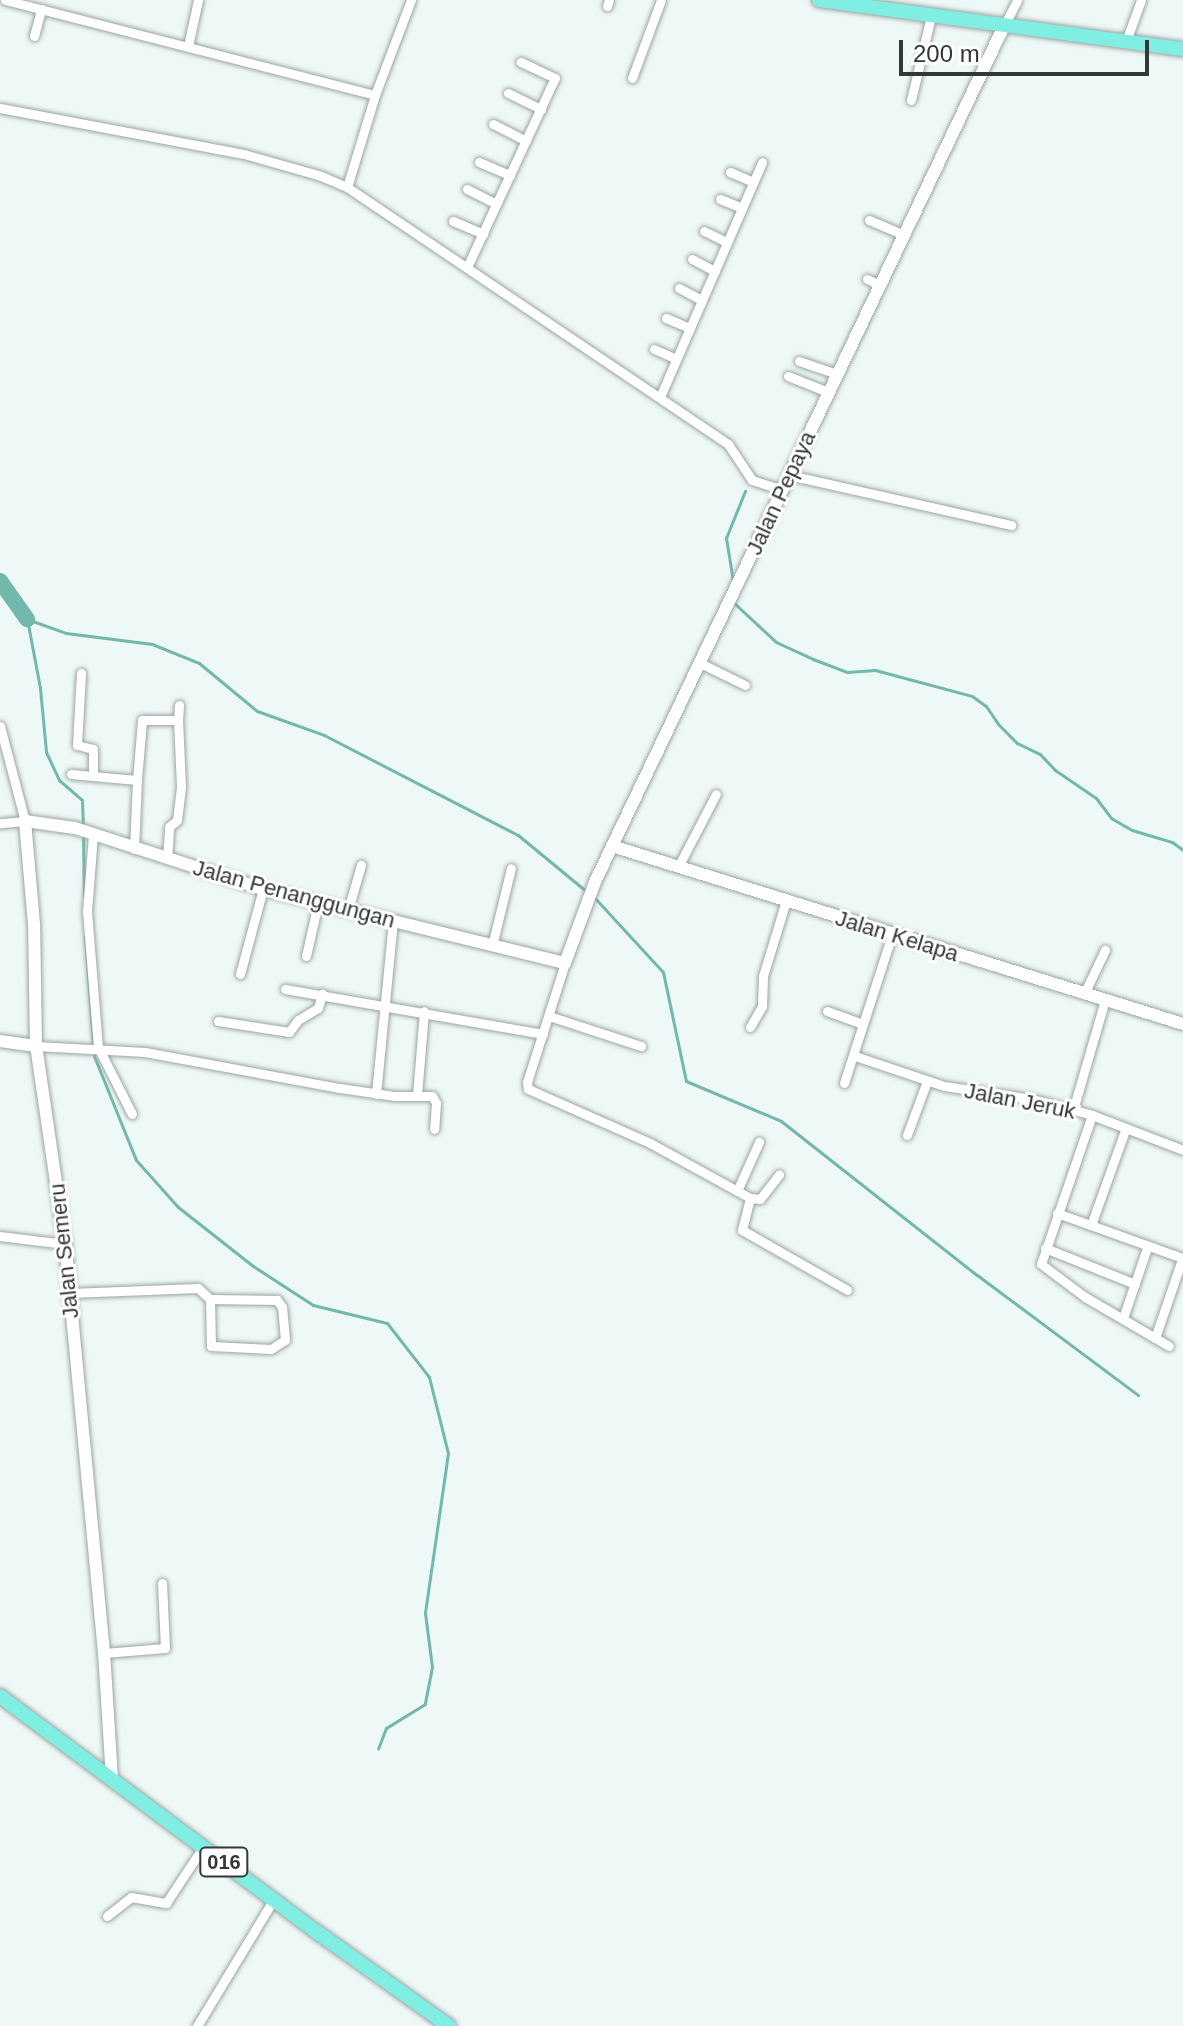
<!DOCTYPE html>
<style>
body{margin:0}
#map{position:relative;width:1183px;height:2026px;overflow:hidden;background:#eef8f6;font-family:Arial,sans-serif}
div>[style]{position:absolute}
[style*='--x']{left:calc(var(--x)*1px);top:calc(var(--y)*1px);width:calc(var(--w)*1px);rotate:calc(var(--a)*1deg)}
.stream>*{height:3px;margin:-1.5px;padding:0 1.5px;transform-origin:1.5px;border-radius:1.5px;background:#72b8ad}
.river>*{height:16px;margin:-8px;padding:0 8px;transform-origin:8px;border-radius:8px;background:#72b8ad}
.roads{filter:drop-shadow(0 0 2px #9ba5a3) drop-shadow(0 0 2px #9ba5a3)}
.street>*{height:9px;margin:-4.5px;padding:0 4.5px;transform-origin:4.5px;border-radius:4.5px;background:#fff}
.secondary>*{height:12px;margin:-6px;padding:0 6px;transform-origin:6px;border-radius:6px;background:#fff}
.primary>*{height:14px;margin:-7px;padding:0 7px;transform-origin:7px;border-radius:7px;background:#80eee2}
span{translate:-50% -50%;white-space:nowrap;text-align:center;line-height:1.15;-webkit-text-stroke:6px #fff;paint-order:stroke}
.shield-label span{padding:2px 6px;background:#fff;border:2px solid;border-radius:6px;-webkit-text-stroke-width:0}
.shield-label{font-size:20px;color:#343737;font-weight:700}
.street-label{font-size:22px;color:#343737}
.scale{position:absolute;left:899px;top:40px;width:250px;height:36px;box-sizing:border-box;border:4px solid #343737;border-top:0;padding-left:10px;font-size:24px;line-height:28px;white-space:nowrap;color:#343737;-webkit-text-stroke:6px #fff;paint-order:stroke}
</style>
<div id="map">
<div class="stream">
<div style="--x:733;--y:581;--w:44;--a:-99.2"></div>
<div style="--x:726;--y:538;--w:51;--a:-68"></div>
<div style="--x:733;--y:602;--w:59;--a:42.9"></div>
<div style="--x:776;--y:642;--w:41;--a:24.7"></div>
<div style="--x:813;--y:659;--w:36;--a:21"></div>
<div style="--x:847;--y:672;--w:28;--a:-4"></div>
<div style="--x:875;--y:670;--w:100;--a:15"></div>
<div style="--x:972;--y:696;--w:17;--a:36"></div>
<div style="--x:986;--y:706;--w:22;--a:56"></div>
<div style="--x:998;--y:724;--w:27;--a:45"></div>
<div style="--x:1017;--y:743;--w:25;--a:26"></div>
<div style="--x:1040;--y:754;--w:22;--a:47"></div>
<div style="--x:1055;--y:770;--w:50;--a:34.3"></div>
<div style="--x:1096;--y:798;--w:25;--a:53"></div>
<div style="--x:1111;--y:818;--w:24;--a:30"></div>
<div style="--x:1132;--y:830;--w:42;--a:16.7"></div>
<div style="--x:1172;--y:842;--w:14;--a:36"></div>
<div style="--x:27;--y:619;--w:41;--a:19.7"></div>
<div style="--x:66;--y:633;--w:87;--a:7.3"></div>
<div style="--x:152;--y:644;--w:51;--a:22"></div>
<div style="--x:199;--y:663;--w:75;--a:39.6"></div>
<div style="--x:257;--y:711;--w:71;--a:19.7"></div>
<div style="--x:324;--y:735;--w:218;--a:27.3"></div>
<div style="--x:518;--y:835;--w:88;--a:39.5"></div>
<div style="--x:27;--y:619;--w:70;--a:79.3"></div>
<div style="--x:40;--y:688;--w:64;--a:84.6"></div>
<div style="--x:46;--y:752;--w:31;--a:65"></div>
<div style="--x:59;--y:780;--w:30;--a:41"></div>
<div style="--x:82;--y:800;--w:28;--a:88"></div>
<div style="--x:83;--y:836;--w:60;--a:89"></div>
<div style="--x:593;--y:896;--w:103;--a:47.4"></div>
<div style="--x:663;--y:972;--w:111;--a:78.1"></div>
<div style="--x:686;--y:1081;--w:103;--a:22.8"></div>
<div style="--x:781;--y:1121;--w:249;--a:38.2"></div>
<div style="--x:977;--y:1275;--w:201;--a:36.7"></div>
<div style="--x:85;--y:936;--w:120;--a:85.7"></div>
<div style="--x:94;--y:1056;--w:112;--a:68"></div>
<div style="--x:136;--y:1160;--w:63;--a:48.2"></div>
<div style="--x:178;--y:1207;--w:95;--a:38.2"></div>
<div style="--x:253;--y:1266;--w:72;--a:33"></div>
<div style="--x:313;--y:1305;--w:76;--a:13.7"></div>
<div style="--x:387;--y:1323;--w:68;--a:52.1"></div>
<div style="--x:429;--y:1377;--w:78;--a:76"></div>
<div style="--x:448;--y:1453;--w:162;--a:98.2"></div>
<div style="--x:425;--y:1613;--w:54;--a:82.6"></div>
<div style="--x:432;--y:1667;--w:38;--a:101"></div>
<div style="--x:425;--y:1704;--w:46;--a:148.4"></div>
<div style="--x:386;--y:1728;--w:22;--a:111"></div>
</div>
<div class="river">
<div style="--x:0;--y:581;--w:47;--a:54.6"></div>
</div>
<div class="roads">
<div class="street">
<div style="--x:5;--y:0;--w:382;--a:14.4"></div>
<div style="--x:411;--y:0;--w:102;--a:110.8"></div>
<div style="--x:375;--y:95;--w:96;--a:106.9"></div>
<div style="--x:347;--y:187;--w:460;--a:34"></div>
<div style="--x:728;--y:444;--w:43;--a:56.3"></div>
<div style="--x:752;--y:480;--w:32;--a:18"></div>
<div style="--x:607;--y:6;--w:6;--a:-72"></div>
<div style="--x:1004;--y:26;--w:29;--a:-63"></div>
<div style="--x:34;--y:36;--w:28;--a:-75"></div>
<div style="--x:1126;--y:41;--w:44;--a:-69.9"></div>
<div style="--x:188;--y:46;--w:47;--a:-77.7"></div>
<div style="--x:632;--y:78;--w:83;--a:-69.6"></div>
<div style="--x:508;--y:93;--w:37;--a:26"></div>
<div style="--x:911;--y:100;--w:86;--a:-76.6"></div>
<div style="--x:0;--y:108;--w:248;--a:10.7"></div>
<div style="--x:244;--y:154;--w:80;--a:15.9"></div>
<div style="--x:321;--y:176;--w:28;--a:23"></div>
<div style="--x:493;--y:124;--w:37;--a:27"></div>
<div style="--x:479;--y:162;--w:34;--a:23"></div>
<div style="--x:730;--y:172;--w:25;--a:23"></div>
<div style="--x:467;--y:189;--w:33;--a:27"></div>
<div style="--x:720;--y:199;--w:24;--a:22"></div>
<div style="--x:869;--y:220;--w:38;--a:23"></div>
<div style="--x:453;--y:221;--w:33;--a:23"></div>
<div style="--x:704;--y:231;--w:25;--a:26"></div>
<div style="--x:692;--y:259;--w:26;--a:28"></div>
<div style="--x:468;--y:265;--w:206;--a:-65.1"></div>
<div style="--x:555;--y:78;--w:38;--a:-155"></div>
<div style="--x:867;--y:279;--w:14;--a:25"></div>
<div style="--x:679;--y:288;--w:26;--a:28"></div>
<div style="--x:666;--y:318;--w:26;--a:23"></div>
<div style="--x:654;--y:349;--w:24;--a:24"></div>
<div style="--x:799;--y:361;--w:40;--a:18.9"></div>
<div style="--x:788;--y:376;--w:43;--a:21.8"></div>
<div style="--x:660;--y:397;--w:256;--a:-66.5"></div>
<div style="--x:789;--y:475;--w:228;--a:12.7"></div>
<div style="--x:700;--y:663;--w:50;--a:26.1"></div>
<div style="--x:81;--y:673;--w:72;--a:93.2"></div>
<div style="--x:77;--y:745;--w:16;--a:14"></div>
<div style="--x:93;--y:749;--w:27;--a:90"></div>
<div style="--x:0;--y:726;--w:98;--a:75.3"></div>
<div style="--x:25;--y:821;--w:25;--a:175"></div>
<div style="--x:71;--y:774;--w:66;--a:5.2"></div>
<div style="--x:137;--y:780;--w:69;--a:92.5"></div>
<div style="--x:137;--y:780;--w:60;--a:-85.2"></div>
<div style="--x:142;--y:720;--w:36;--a:0"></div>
<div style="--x:178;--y:720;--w:15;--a:-86"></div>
<div style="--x:93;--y:835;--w:76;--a:94.5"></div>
<div style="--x:87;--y:911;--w:136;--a:85.4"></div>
<div style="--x:98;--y:1047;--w:75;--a:63.1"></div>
<div style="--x:167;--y:859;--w:32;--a:-86"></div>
<div style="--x:169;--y:827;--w:11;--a:-41"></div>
<div style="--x:177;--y:820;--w:34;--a:-83"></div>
<div style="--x:181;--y:786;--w:66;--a:-92.6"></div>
<div style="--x:678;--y:867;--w:82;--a:-62.5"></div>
<div style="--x:348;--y:910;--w:47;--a:-73.9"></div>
<div style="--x:492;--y:946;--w:80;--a:-76.3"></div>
<div style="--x:306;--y:956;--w:54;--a:-77.2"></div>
<div style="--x:565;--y:963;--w:125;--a:107.7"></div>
<div style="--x:527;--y:1082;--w:7;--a:82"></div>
<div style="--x:528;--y:1089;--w:133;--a:23.9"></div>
<div style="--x:650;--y:1143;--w:114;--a:28.8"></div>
<div style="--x:750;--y:1198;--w:33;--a:104"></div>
<div style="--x:742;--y:1230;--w:121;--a:29.7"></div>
<div style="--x:240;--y:974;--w:88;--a:-74.9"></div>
<div style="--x:285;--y:989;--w:262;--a:9.9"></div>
<div style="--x:1084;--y:994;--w:49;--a:-64.5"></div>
<div style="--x:827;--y:1011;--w:38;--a:20"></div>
<div style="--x:549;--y:1016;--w:97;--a:18.1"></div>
<div style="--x:218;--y:1021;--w:72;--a:8.8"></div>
<div style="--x:289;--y:1032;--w:15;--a:-53"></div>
<div style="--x:298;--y:1020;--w:23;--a:-31"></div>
<div style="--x:318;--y:1008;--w:15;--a:-74"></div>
<div style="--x:750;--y:1027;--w:24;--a:-60"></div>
<div style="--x:762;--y:1006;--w:30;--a:-88"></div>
<div style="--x:763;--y:976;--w:78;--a:-73"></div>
<div style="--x:36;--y:1046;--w:109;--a:3.2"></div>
<div style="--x:145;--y:1052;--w:198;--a:10.5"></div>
<div style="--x:340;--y:1088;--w:56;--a:8.3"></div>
<div style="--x:395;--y:1096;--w:37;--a:0"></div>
<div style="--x:432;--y:1096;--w:8;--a:60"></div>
<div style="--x:436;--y:1103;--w:26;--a:94"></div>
<div style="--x:855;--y:1056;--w:94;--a:18.6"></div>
<div style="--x:944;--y:1086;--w:89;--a:8.4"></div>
<div style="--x:1032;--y:1099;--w:62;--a:14.9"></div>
<div style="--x:1092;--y:1115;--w:97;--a:21"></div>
<div style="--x:844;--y:1083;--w:157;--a:-72.1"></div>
<div style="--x:376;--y:1094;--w:173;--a:-84.4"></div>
<div style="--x:417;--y:1095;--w:84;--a:-85.2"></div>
<div style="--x:1073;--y:1110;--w:115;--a:-73.8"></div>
<div style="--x:1092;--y:1115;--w:157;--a:108.9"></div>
<div style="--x:1041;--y:1264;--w:55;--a:36.9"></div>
<div style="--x:1085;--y:1297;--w:97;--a:30.3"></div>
<div style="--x:907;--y:1135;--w:58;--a:-69.7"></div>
<div style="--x:737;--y:1191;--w:54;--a:-65.8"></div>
<div style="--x:750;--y:1198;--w:10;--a:6"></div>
<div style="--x:760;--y:1199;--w:31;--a:-52"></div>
<div style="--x:1057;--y:1213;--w:134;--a:19.7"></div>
<div style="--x:1091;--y:1225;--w:103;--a:-70.2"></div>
<div style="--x:0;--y:1236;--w:65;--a:7"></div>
<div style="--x:1045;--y:1248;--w:97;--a:21.8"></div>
<div style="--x:70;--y:1293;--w:128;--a:-2.2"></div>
<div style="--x:198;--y:1288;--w:16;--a:43"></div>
<div style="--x:210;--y:1299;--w:47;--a:88.8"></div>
<div style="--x:211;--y:1346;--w:60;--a:2.9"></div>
<div style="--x:271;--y:1349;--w:17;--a:-33"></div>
<div style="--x:285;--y:1340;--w:33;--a:-95"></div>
<div style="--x:282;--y:1307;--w:9;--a:-126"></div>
<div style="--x:277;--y:1300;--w:67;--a:-179.1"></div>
<div style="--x:1123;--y:1318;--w:74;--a:-71.1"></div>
<div style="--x:1155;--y:1338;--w:83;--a:-71.1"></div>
<div style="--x:104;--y:1653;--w:61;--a:-4.7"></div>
<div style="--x:165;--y:1648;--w:65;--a:-92.6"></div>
<div style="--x:107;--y:1916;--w:31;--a:-38"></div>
<div style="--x:131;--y:1897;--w:36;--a:10"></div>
<div style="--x:166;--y:1903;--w:67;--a:-56.5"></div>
<div style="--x:197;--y:2026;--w:149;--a:-58.8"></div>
</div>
<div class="secondary">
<div style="--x:612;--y:846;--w:598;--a:17.31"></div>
<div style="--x:0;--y:1041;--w:36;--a:8"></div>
<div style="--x:112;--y:1779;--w:126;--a:-93.6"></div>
<div style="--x:104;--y:1653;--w:411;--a:-95.4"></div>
<div style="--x:65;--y:1244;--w:200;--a:-98.3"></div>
<div style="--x:36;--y:1046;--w:122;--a:-90.9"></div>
<div style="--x:34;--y:924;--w:103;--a:-95"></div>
<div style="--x:25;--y:821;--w:50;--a:8"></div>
<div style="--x:75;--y:828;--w:198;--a:18"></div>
<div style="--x:263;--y:889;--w:311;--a:13.8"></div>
<div style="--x:565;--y:963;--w:86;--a:-69.7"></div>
<div style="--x:595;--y:882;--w:949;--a:-64.46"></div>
</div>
<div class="primary">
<div style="--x:819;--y:0;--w:367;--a:7.7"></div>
<div style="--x:0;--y:1696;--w:395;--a:36.7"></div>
<div style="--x:317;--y:1932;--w:162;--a:35.5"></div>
</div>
</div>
<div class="shield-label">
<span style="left:224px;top:1862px">016</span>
</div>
<div class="street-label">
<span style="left:781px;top:493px;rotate:-65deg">Jalan Pepaya</span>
<span style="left:294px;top:894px;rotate:15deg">Jalan Penanggungan</span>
<span style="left:897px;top:936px;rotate:17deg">Jalan Kelapa</span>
<span style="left:1020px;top:1101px;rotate:11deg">Jalan Jeruk</span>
<span style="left:64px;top:1251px;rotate:-96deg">Jalan Semeru</span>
</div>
<div class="scale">200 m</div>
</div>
